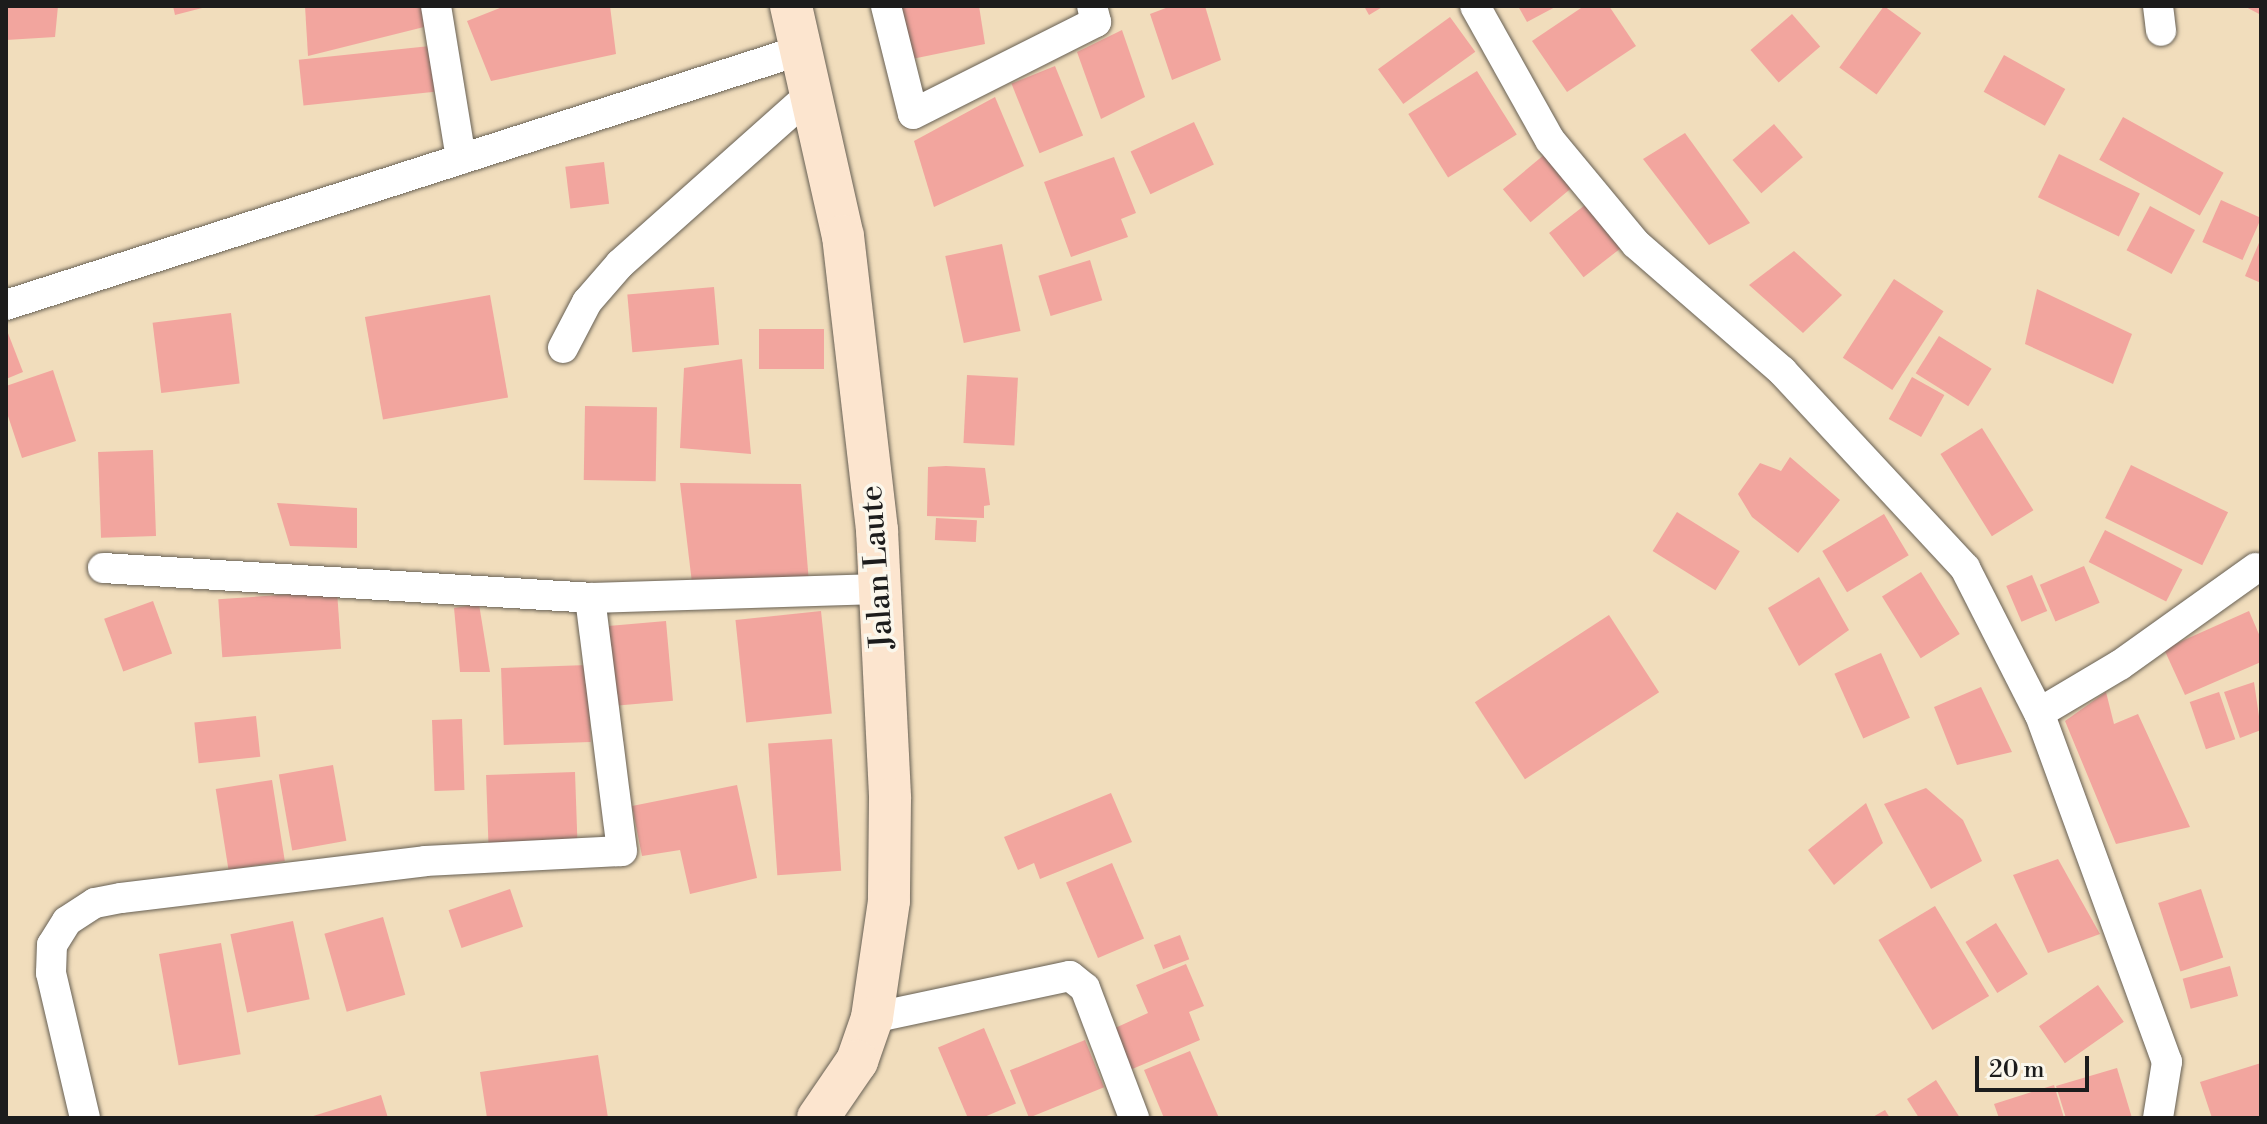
<!DOCTYPE html>
<style>
body{margin:0}
#map{position:relative;width:2267px;height:1124px;overflow:hidden;background:#f1ddbc;font-family:"Libre Bodoni",serif}
div>[style]{position:absolute}
[style*='--x']{left:calc(var(--x)*1px);top:calc(var(--y)*1px);width:calc(var(--w)*1px);rotate:calc(var(--a)*1deg)}
.building>*{inset:0;background:#f2a59e;transform-origin:0 0}
.roads{filter:drop-shadow(0 0 2px #676054) drop-shadow(0 0 2px #676054)}
.street>*{height:30px;margin:-15px;padding:0 15px;transform-origin:15px;border-radius:15px;background:#fff}
.secondary>*{height:42px;margin:-21px;padding:0 21px;transform-origin:21px;border-radius:21px;background:#fce5cf}
span{translate:-50% -50%;white-space:nowrap;text-align:center;line-height:1.15;-webkit-text-stroke:7px #fbf7ec;paint-order:stroke}
.street-label{font-size:32px;color:#1c1c1c}
.frame{position:absolute;inset:0;border:8px solid #1c1c1c;pointer-events:none}
.scale{position:absolute;left:1975px;top:1056px;width:114px;height:36px;box-sizing:border-box;border:4px solid #1c1c1c;border-top:0;padding-left:10px;font-size:24px;line-height:28px;white-space:nowrap;color:#1c1c1c;-webkit-text-stroke:6px #fbf7ec;paint-order:stroke}
</style>
<div id="map">
<div class="building">
<div style="clip-path:polygon(6px 6px,58px 6px,55px 37px,6px 40px)"></div>
<div style="clip-path:polygon(173px 6px,206px 6px,206px 7px,175px 15px)"></div>
<div style="clip-path:polygon(305px 6px,422px 6px,424px 27px,308px 56px)"></div>
<div style="clip-path:polygon(505px 6px,610px 6px,616px 54px,491px 81px,467px 21px)"></div>
<div style="clip-path:polygon(902px 6px,979px 6px,985px 44px,912px 59px)"></div>
<div style="clip-path:polygon(1171px 6px,1205px 6px,1221px 60px,1172px 80px,1150px 14px)"></div>
<div style="clip-path:polygon(1364px 6px,1384px 6px,1369px 15px)"></div>
<div style="clip-path:polygon(1518px 6px,1557px 6px,1527px 22px)"></div>
<div style="clip-path:polygon(1584px 6px,1609px 6px,1636px 46px,1567px 92px,1532px 41px)"></div>
<div style="left:1884px;top:6px;width:46px;height:76px;rotate:36deg"></div>
<div style="clip-path:polygon(2244px 6px,2261px 6px,2261px 15px)"></div>
<div style="left:1792px;top:14px;width:43px;height:55px;rotate:49deg"></div>
<div style="left:1450px;top:17px;width:43px;height:89px;rotate:54deg"></div>
<div style="clip-path:polygon(1122px 30px,1145px 97px,1101px 119px,1077px 52px)"></div>
<div style="left:430px;top:46px;width:46px;height:132px;rotate:84deg"></div>
<div style="left:2004px;top:55px;width:70px;height:42px;rotate:29deg"></div>
<div style="left:1055px;top:66px;width:75px;height:47px;rotate:68deg"></div>
<div style="left:1477px;top:71px;width:75px;height:81px;rotate:58deg"></div>
<div style="clip-path:polygon(995px 97px,1024px 166px,934px 207px,914px 141px)"></div>
<div style="left:2123px;top:117px;width:115px;height:49px;rotate:29deg"></div>
<div style="left:1194px;top:122px;width:47px;height:70px;rotate:65deg"></div>
<div style="left:1774px;top:124px;width:44px;height:55px;rotate:49deg"></div>
<div style="clip-path:polygon(1685px 133px,1750px 223px,1709px 245px,1643px 159px)"></div>
<div style="left:1545px;top:154px;width:43px;height:55px;rotate:50deg"></div>
<div style="left:2059px;top:154px;width:90px;height:48px;rotate:26deg"></div>
<div style="clip-path:polygon(1114px 157px,1136px 213px,1121px 219px,1128px 237px,1071px 257px,1044px 182px)"></div>
<div style="left:604px;top:162px;width:42px;height:39px;rotate:83deg"></div>
<div style="left:1594px;top:198px;width:56px;height:57px;rotate:52deg"></div>
<div style="left:2221px;top:200px;width:44px;height:46px;rotate:24deg"></div>
<div style="left:2150px;top:206px;width:51px;height:50px;rotate:28deg"></div>
<div style="clip-path:polygon(2261px 238px,2261px 283px,2245px 276px)"></div>
<div style="left:1002px;top:244px;width:89px;height:58px;rotate:78deg"></div>
<div style="clip-path:polygon(1794px 251px,1842px 295px,1803px 333px,1749px 285px)"></div>
<div style="left:1090px;top:260px;width:42px;height:54px;rotate:73deg"></div>
<div style="left:1894px;top:279px;width:59px;height:94px;rotate:33deg"></div>
<div style="left:714px;top:287px;width:58px;height:87px;rotate:85deg"></div>
<div style="clip-path:polygon(2037px 289px,2132px 334px,2113px 384px,2025px 344px)"></div>
<div style="left:490px;top:295px;width:104px;height:127px;rotate:80deg"></div>
<div style="left:231px;top:313px;width:71px;height:79px;rotate:83deg"></div>
<div style="clip-path:polygon(6px 328px,23px 372px,6px 379px)"></div>
<div style="left:759px;top:329px;width:65px;height:40px"></div>
<div style="left:1939px;top:336px;width:62px;height:44px;rotate:32deg"></div>
<div style="clip-path:polygon(742px 359px,751px 454px,680px 448px,684px 368px)"></div>
<div style="clip-path:polygon(53px 370px,76px 441px,22px 458px,6px 410px,6px 386px)"></div>
<div style="left:967px;top:375px;width:51px;height:68px;rotate:3deg"></div>
<div style="left:1912px;top:377px;width:37px;height:48px;rotate:29deg"></div>
<div style="left:585px;top:406px;width:72px;height:74px;rotate:1deg"></div>
<div style="left:1982px;top:428px;width:97px;height:49px;rotate:58deg"></div>
<div style="left:153px;top:450px;width:86px;height:55px;rotate:88deg"></div>
<div style="clip-path:polygon(1790px 457px,1840px 500px,1798px 553px,1752px 517px,1738px 494px,1760px 463px,1781px 471px)"></div>
<div style="left:2131px;top:465px;width:108px;height:59px;rotate:26deg"></div>
<div style="clip-path:polygon(946px 466px,985px 468px,990px 505px,984px 506px,984px 518px,927px 516px,928px 467px)"></div>
<div style="clip-path:polygon(680px 483px,801px 484px,809px 583px,692px 583px)"></div>
<div style="clip-path:polygon(277px 503px,357px 508px,357px 548px,290px 546px)"></div>
<div style="left:1677px;top:512px;width:74px;height:46px;rotate:32deg"></div>
<div style="left:1884px;top:514px;width:48px;height:72px;rotate:59deg"></div>
<div style="left:936px;top:518px;width:41px;height:22px;rotate:3deg"></div>
<div style="left:2105px;top:530px;width:87px;height:36px;rotate:27deg"></div>
<div style="left:2084px;top:566px;width:40px;height:48px;rotate:67deg"></div>
<div style="left:1921px;top:572px;width:73px;height:46px;rotate:58deg"></div>
<div style="left:2032px;top:575px;width:39px;height:28px;rotate:67deg"></div>
<div style="clip-path:polygon(1819px 577px,1849px 630px,1799px 666px,1768px 608px)"></div>
<div style="left:337px;top:591px;width:58px;height:119px;rotate:86deg"></div>
<div style="left:153px;top:601px;width:56px;height:52px;rotate:70deg"></div>
<div style="clip-path:polygon(479px 604px,490px 672px,460px 672px,454px 608px)"></div>
<div style="left:821px;top:611px;width:103px;height:86px;rotate:84deg"></div>
<div style="clip-path:polygon(2249px 611px,2261px 639px,2261px 662px,2185px 695px,2164px 649px)"></div>
<div style="left:1609px;top:615px;width:92px;height:160px;rotate:57deg"></div>
<div style="left:666px;top:621px;width:80px;height:58px;rotate:85deg"></div>
<div style="left:1881px;top:653px;width:71px;height:51px;rotate:66deg"></div>
<div style="left:588px;top:665px;width:77px;height:87px;rotate:88deg"></div>
<div style="clip-path:polygon(2254px 682px,2261px 730px,2240px 738px,2224px 692px)"></div>
<div style="clip-path:polygon(1981px 687px,2012px 752px,1957px 765px,1934px 707px)"></div>
<div style="clip-path:polygon(2106px 692px,2114px 724px,2138px 714px,2190px 827px,2116px 844px,2065px 721px)"></div>
<div style="left:2219px;top:692px;width:50px;height:31px;rotate:71deg"></div>
<div style="left:256px;top:716px;width:41px;height:62px;rotate:84deg"></div>
<div style="left:462px;top:719px;width:71px;height:30px;rotate:88deg"></div>
<div style="left:832px;top:739px;width:132px;height:64px;rotate:86deg"></div>
<div style="left:333px;top:765px;width:77px;height:55px;rotate:80deg"></div>
<div style="left:575px;top:772px;width:74px;height:89px;rotate:88deg"></div>
<div style="left:272px;top:780px;width:82px;height:57px;rotate:81deg"></div>
<div style="clip-path:polygon(737px 785px,757px 878px,690px 894px,680px 850px,642px 856px,632px 806px)"></div>
<div style="clip-path:polygon(1926px 788px,1963px 820px,1982px 861px,1931px 889px,1884px 804px)"></div>
<div style="clip-path:polygon(1111px 793px,1132px 842px,1040px 879px,1034px 863px,1018px 870px,1004px 837px)"></div>
<div style="clip-path:polygon(1866px 803px,1883px 843px,1834px 885px,1808px 850px)"></div>
<div style="clip-path:polygon(2058px 859px,2100px 934px,2048px 953px,2013px 875px)"></div>
<div style="left:1112px;top:863px;width:82px;height:50px;rotate:67deg"></div>
<div style="left:510px;top:889px;width:40px;height:65px;rotate:71deg"></div>
<div style="left:2201px;top:889px;width:72px;height:45px;rotate:72deg"></div>
<div style="left:1935px;top:906px;width:105px;height:66px;rotate:59deg"></div>
<div style="left:383px;top:917px;width:81px;height:61px;rotate:74deg"></div>
<div style="left:293px;top:921px;width:80px;height:64px;rotate:78deg"></div>
<div style="left:1996px;top:923px;width:60px;height:36px;rotate:58deg"></div>
<div style="left:1180px;top:935px;width:26px;height:28px;rotate:69deg"></div>
<div style="left:221px;top:943px;width:113px;height:63px;rotate:80deg"></div>
<div style="clip-path:polygon(1186px 964px,1204px 1006px,1189px 1012px,1200px 1040px,1130px 1070px,1113px 1029px,1148px 1013px,1136px 985px)"></div>
<div style="left:2230px;top:966px;width:31px;height:49px;rotate:75deg"></div>
<div style="left:2098px;top:985px;width:45px;height:72px;rotate:55deg"></div>
<div style="left:984px;top:1028px;width:82px;height:50px;rotate:67deg"></div>
<div style="left:1085px;top:1040px;width:51px;height:81px;rotate:68deg"></div>
<div style="clip-path:polygon(1190px 1051px,1219px 1118px,1164px 1118px,1144px 1070px)"></div>
<div style="clip-path:polygon(598px 1055px,608px 1118px,487px 1118px,480px 1072px)"></div>
<div style="clip-path:polygon(2261px 1063px,2261px 1118px,2212px 1118px,2200px 1082px)"></div>
<div style="clip-path:polygon(2117px 1068px,2132px 1118px,2066px 1118px,2056px 1086px)"></div>
<div style="clip-path:polygon(1936px 1080px,1960px 1118px,1919px 1118px,1907px 1099px)"></div>
<div style="clip-path:polygon(2054px 1085px,2064px 1118px,1999px 1118px,1994px 1104px)"></div>
<div style="clip-path:polygon(381px 1095px,388px 1118px,310px 1118px,310px 1117px)"></div>
<div style="clip-path:polygon(1885px 1110px,1890px 1118px,1871px 1118px)"></div>
</div>
<div class="roads">
<div class="street">
<div style="--x:436;--y:6;--w:155;--a:80.7"></div>
<div style="--x:886;--y:6;--w:111;--a:76"></div>
<div style="--x:913;--y:114;--w:205;--a:-26.7"></div>
<div style="--x:1096;--y:22;--w:16;--a:-104"></div>
<div style="--x:1475;--y:6;--w:154;--a:60.8"></div>
<div style="--x:1550;--y:140;--w:135;--a:50.4"></div>
<div style="--x:1636;--y:244;--w:194;--a:41"></div>
<div style="--x:1782;--y:371;--w:269;--a:47.1"></div>
<div style="--x:1965;--y:568;--w:163;--a:63"></div>
<div style="--x:2158;--y:6;--w:25;--a:83"></div>
<div style="--x:6;--y:305;--w:835;--a:-17.78"></div>
<div style="--x:563;--y:348;--w:52;--a:-62.4"></div>
<div style="--x:587;--y:302;--w:50;--a:-49"></div>
<div style="--x:620;--y:264;--w:259;--a:-41.7"></div>
<div style="--x:103;--y:568;--w:488;--a:3.5"></div>
<div style="--x:872;--y:1018;--w:202;--a:-12"></div>
<div style="--x:1070;--y:976;--w:19;--a:39"></div>
<div style="--x:1085;--y:988;--w:139;--a:69.3"></div>
<div style="--x:85;--y:1118;--w:149;--a:-103.2"></div>
<div style="--x:51;--y:973;--w:28;--a:-88"></div>
<div style="--x:52;--y:945;--w:28;--a:-58"></div>
<div style="--x:67;--y:921;--w:33;--a:-33"></div>
<div style="--x:95;--y:903;--w:26;--a:-11"></div>
<div style="--x:121;--y:898;--w:306;--a:-6.9"></div>
<div style="--x:425;--y:861;--w:197;--a:-2.9"></div>
<div style="--x:622;--y:851;--w:255;--a:-97.2"></div>
<div style="--x:590;--y:598;--w:290;--a:-1.8"></div>
<div style="--x:2158;--y:1118;--w:57;--a:-80.9"></div>
<div style="--x:2167;--y:1062;--w:372;--a:-110.1"></div>
<div style="--x:2039;--y:713;--w:94;--a:-30.7"></div>
<div style="--x:2120;--y:665;--w:167;--a:-35.5"></div>
</div>
<div class="secondary">
<div style="--x:791;--y:6;--w:236;--a:77.3"></div>
<div style="--x:843;--y:236;--w:296;--a:83.4"></div>
<div style="--x:877;--y:530;--w:269;--a:87.2"></div>
<div style="--x:890;--y:799;--w:102;--a:90.6"></div>
<div style="--x:889;--y:901;--w:118;--a:98.3"></div>
<div style="--x:872;--y:1018;--w:46;--a:109.2"></div>
<div style="--x:857;--y:1061;--w:69;--a:124.4"></div>
</div>
</div>
<div class="street-label">
<span style="left:877px;top:567px;rotate:-94deg">Jalan Laute</span>
</div>
<div class="frame"></div>
<div class="scale">20 m</div>
</div>
